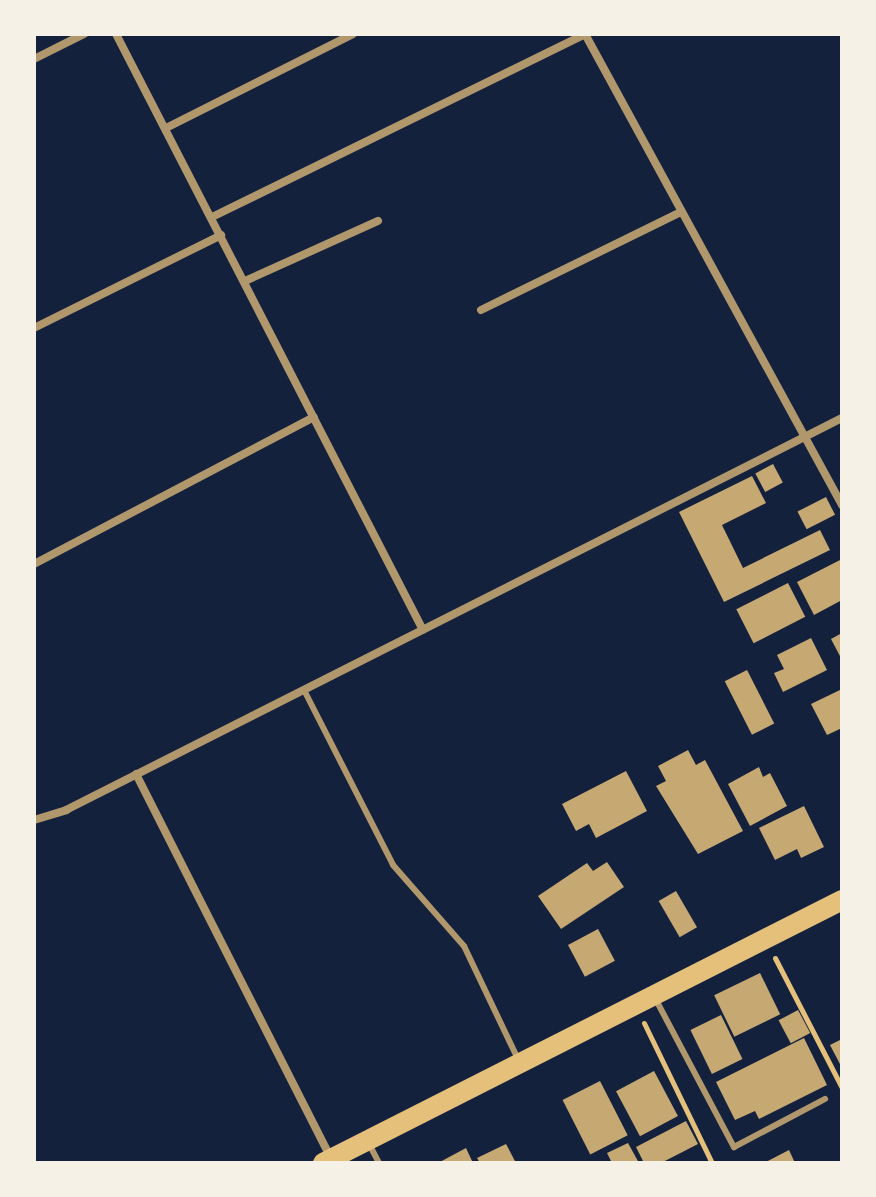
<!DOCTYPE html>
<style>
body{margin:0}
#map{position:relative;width:876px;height:1197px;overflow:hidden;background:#14213d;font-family:"Fira Sans",sans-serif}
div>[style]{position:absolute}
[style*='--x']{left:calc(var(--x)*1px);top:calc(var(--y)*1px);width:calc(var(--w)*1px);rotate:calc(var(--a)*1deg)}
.building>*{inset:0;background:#c6a872;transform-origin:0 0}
.path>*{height:5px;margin:-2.5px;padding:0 2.5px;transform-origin:2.5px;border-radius:2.5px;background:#e5c07b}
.service>*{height:6px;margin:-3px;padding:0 3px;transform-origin:3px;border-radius:3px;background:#b1986c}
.minor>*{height:8px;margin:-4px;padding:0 4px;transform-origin:4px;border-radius:4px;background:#b1986c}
.primary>*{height:20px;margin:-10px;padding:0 10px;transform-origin:10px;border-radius:10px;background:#e5c07b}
span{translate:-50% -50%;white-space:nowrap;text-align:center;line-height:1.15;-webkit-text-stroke:7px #f6f1e7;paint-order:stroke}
.frame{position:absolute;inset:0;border:36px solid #f6f1e7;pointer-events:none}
</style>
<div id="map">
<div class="building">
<div style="left:773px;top:464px;width:21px;height:20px;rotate:62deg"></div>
<div style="clip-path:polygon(752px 476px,766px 503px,722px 525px,743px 568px,820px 530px,830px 550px,724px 602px,679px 512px)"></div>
<div style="left:826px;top:497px;width:20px;height:32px;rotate:63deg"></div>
<div style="clip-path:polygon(842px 559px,842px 600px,814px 615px,797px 582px)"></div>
<div style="left:788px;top:583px;width:38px;height:58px;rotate:63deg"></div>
<div style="clip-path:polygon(842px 633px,842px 660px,831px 639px)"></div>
<div style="clip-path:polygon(811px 638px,827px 670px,783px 692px,774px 673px,784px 669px,777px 655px)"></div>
<div style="left:747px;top:670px;width:60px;height:25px;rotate:63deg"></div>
<div style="clip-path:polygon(842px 689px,842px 728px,827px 735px,811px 704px)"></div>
<div style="clip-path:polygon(688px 750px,696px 765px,705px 760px,743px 831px,698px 854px,656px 786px,666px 781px,658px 766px)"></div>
<div style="clip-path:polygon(759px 767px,763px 777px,770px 773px,787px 806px,750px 826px,728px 784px)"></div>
<div style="clip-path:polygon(626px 771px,647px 811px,596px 838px,589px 824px,576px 831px,562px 804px)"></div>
<div style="clip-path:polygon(804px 806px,824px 847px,801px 858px,797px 849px,775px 860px,759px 828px)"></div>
<div style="clip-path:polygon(607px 862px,624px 887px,561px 929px,538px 896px,587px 863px,593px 871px)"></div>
<div style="left:676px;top:891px;width:42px;height:20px;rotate:60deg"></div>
<div style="left:598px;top:929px;width:36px;height:34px;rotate:62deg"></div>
<div style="left:760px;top:973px;width:46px;height:51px;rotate:64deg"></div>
<div style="left:798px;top:1010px;width:26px;height:22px;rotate:62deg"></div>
<div style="left:721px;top:1015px;width:49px;height:34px;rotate:64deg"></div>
<div style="clip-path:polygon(804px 1038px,827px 1085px,759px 1119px,755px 1111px,735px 1120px,716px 1082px)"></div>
<div style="clip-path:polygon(842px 1039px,842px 1068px,830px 1045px)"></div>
<div style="left:654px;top:1071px;width:51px;height:43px;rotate:62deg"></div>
<div style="left:600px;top:1081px;width:61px;height:42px;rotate:63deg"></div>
<div style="clip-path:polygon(686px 1121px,698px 1144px,661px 1163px,644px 1163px,636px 1147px)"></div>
<div style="clip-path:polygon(628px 1143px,639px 1163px,612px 1163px,607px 1153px)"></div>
<div style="clip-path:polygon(506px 1144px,516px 1163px,480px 1163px,477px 1158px)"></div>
<div style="clip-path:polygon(466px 1148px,473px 1163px,438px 1163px)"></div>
<div style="clip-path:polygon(789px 1150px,795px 1163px,764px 1163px)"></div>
</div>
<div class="path">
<div style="--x:775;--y:958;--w:146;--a:62.7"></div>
<div style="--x:644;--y:1023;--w:156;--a:64.1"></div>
</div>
<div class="service">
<div style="--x:304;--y:690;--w:196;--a:63"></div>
<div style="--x:393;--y:865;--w:108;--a:48.8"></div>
<div style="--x:464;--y:946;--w:125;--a:64.5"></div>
<div style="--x:655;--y:998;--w:169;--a:62.1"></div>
<div style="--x:734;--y:1147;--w:103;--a:-27.8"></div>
<div style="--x:369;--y:1144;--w:21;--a:62"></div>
</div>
<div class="minor">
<div style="--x:116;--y:34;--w:670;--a:62.75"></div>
<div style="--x:585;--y:34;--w:537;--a:61.38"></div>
<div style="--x:34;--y:59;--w:56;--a:-26.6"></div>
<div style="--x:166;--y:128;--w:209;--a:-26.7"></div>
<div style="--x:212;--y:217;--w:415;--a:-26.1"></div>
<div style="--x:245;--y:281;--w:146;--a:-24.3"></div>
<div style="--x:481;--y:310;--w:220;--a:-26.1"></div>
<div style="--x:34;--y:328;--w:209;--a:-26.4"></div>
<div style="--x:34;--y:564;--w:316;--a:-27.7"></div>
<div style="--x:136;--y:774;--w:432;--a:63.1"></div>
<div style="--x:34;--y:820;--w:34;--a:-17"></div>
<div style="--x:66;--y:810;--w:869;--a:-26.8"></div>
</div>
<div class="primary">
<div style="--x:323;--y:1163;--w:582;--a:-26.87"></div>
</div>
<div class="frame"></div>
</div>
